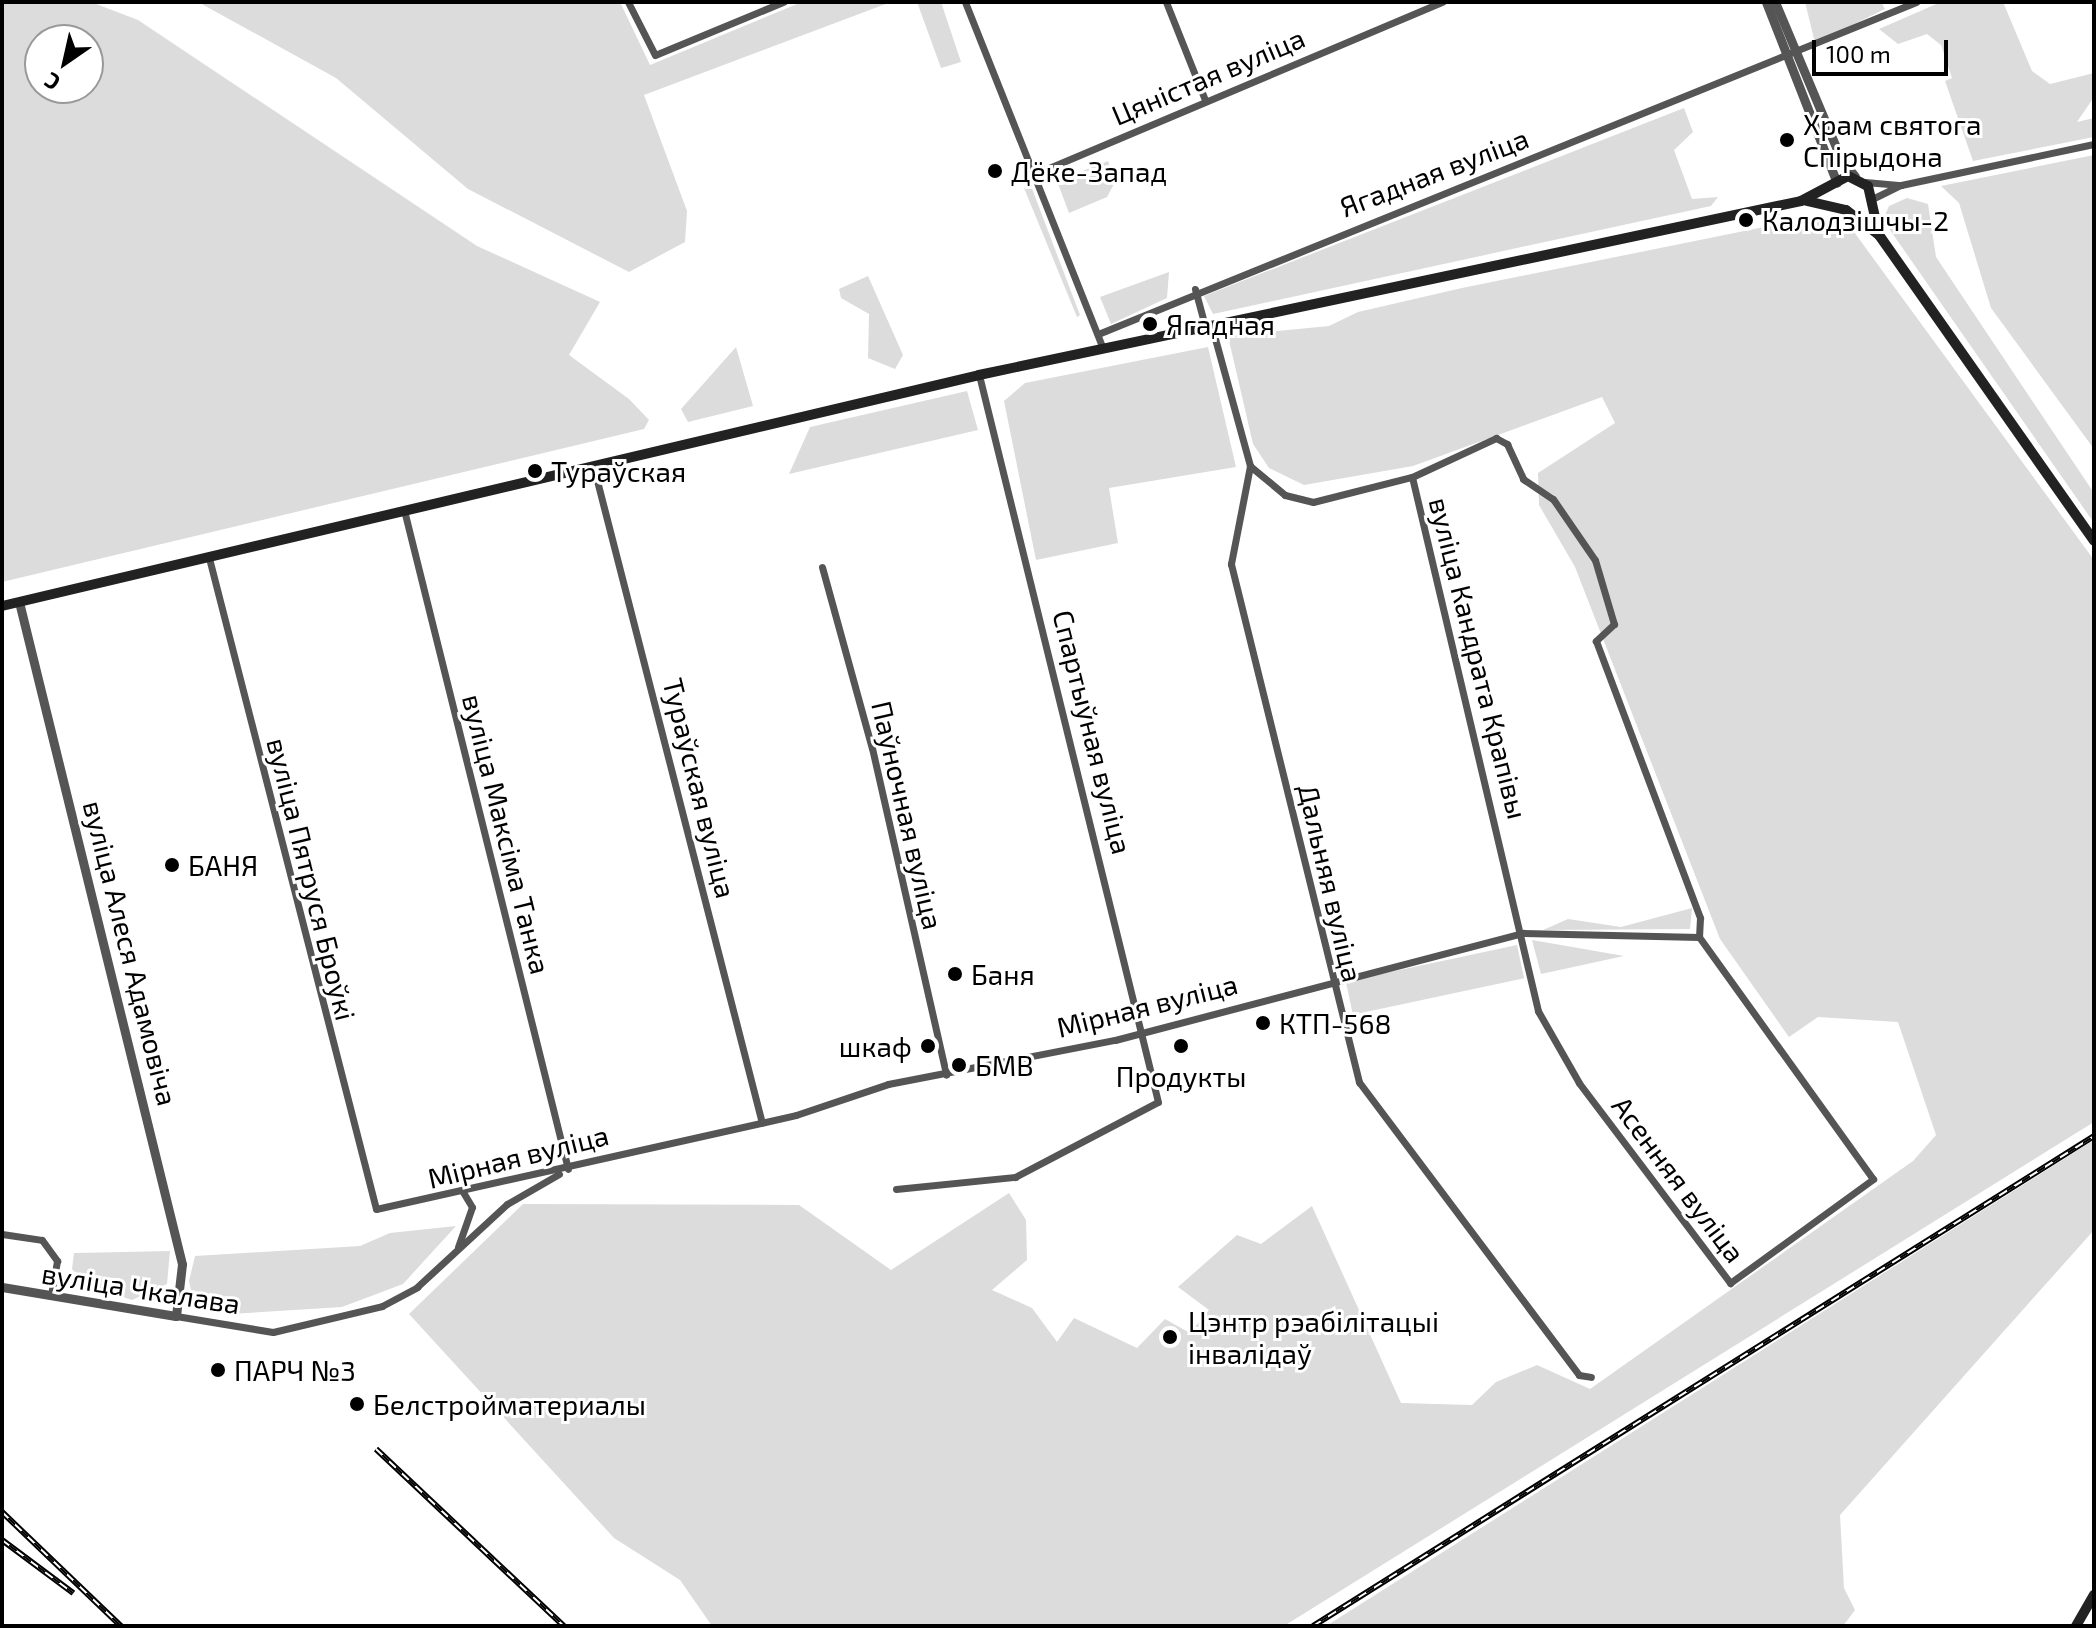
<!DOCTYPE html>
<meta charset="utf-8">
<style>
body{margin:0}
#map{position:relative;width:2096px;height:1628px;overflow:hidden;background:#fff;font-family:"Exo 2",sans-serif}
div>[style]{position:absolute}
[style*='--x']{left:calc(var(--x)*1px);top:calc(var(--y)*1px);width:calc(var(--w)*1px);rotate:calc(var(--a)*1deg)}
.green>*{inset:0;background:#dcdcdc;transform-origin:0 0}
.minor>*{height:7px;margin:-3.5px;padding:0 3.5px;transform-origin:3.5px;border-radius:3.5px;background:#555}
.tertiary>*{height:9px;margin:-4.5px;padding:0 4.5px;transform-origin:4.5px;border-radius:4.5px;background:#555}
.secondary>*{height:10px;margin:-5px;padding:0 5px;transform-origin:5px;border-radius:5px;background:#222}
.rail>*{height:6px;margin-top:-3px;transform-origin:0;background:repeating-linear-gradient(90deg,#fff 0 9px,#000 0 18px);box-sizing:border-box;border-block:2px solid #000}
.dots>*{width:22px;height:22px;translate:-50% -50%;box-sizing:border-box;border:4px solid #fff;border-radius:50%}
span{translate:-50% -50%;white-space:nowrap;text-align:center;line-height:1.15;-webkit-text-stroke:6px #fff;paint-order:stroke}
.street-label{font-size:28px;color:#000}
.poi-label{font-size:28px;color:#000}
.left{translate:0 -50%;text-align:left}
.right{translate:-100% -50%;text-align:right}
.frame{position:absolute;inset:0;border:4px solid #000;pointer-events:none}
.north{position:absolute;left:24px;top:24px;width:80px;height:80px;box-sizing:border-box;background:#fff;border:2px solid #999;border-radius:50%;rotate:214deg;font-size:22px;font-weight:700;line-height:32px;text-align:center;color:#000}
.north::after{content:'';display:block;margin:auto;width:28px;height:36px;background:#000;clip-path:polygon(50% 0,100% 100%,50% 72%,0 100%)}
.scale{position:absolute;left:1812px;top:40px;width:136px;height:36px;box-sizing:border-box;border:4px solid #000;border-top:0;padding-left:10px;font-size:24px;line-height:28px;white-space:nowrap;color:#000;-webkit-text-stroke:6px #fff;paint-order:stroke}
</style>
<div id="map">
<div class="green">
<div style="clip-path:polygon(evenodd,2px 2px,91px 2px,138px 20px,477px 246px,600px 302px,569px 355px,629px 399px,649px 420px,644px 429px,2px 582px,2px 2px,40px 40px,88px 40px,88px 88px,40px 88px,40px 40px)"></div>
<div style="clip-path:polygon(198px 2px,620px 2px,650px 65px,802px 2px,891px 2px,644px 95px,687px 211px,685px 242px,629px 272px,468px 189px,336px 78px)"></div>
<div style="clip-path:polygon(917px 2px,941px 2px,961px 62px,941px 68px)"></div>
<div style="clip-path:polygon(1805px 2px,1881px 2px,1885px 9px,1815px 43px)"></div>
<div style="clip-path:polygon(1941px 2px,2003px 2px,2032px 71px,2050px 84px,2094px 73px,2094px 97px,2077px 122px,2094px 118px,2094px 137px,1973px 161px,1945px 81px,1952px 78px,1941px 45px,1927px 34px,1898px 44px,1879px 29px)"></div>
<div style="clip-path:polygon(1684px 108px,1693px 132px,1674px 150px,1692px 199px,1718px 197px,1711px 206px,1213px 314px,1204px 296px)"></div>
<div style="clip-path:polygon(2094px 155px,2094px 449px,1991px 308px,1959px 203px,1941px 186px)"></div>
<div style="clip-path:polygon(1108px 161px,1115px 182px,1107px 197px,1069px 213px,1057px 181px)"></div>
<div style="clip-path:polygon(1031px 186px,1080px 315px,1077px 317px,1024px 188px)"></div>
<div style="clip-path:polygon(1907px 198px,1928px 204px,1936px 257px,2094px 493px,2094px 523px,1883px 220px,1889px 206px)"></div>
<div style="clip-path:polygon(1814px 217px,1854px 232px,2094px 560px,2094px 1122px,1284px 1626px,712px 1626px,680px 1580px,614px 1538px,409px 1314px,523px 1204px,799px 1205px,891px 1270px,1009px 1193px,1026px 1220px,1027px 1260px,992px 1290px,1032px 1308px,1057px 1342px,1074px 1318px,1137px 1348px,1165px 1319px,1190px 1333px,1209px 1310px,1178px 1287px,1237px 1235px,1261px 1244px,1312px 1206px,1401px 1403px,1472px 1405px,1496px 1382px,1537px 1365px,1590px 1389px,1913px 1161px,1936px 1135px,1898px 1022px,1818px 1017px,1789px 1037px,1720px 939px,1575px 567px,1539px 505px,1538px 473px,1615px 423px,1602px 397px,1413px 466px,1304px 485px,1269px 468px,1253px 444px,1228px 336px,1329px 326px,1358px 312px,1462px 288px)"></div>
<div style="clip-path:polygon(1169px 272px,1167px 298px,1111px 324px,1100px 297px)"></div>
<div style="clip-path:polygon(868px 276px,903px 355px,895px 369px,868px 358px,869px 314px,841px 298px,839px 289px)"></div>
<div style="clip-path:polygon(736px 347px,753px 406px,688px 422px,681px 409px)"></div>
<div style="clip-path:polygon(1208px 347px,1236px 467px,1109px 488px,1118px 543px,1036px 560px,1004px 401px,1025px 383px)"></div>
<div style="clip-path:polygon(967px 391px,978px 430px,789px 474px,810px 427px)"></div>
<div style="clip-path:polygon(1692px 908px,1690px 929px,1543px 930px,1568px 919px,1621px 927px)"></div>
<div style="clip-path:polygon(1532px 940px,1624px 956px,1541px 974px)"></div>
<div style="left:1517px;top:945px;width:34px;height:175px;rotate:78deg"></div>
<div style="clip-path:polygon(2094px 1140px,2094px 1230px,1840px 1515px,1844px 1588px,1855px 1610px,1843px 1626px,1326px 1626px)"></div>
<div style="clip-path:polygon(456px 1226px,403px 1284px,342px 1307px,231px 1314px,194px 1304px,189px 1281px,195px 1256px,360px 1246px,390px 1233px)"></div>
<div style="clip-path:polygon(170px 1251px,167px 1284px,132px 1300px,85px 1285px,72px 1269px,74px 1253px)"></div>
</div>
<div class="minor">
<div style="--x:628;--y:2;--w:59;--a:63"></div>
<div style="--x:655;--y:55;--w:139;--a:-22.5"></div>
<div style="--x:965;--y:2;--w:373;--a:68.3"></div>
<div style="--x:1166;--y:2;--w:105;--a:68.3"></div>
<div style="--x:1037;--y:173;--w:440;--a:-22.9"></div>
<div style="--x:1865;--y:182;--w:36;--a:5"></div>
<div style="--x:1901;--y:185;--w:197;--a:-12"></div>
<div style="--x:1870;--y:200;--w:32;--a:-26"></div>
<div style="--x:1195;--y:289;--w:38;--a:75"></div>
<div style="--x:1211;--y:324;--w:147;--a:74.6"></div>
<div style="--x:1250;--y:466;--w:45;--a:39.6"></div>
<div style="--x:1285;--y:495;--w:29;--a:14"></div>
<div style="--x:1313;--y:502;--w:102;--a:-14.2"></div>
<div style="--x:1412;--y:477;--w:93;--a:-24.9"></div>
<div style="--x:1496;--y:438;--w:13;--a:29"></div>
<div style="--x:1507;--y:444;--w:38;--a:65"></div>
<div style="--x:1523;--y:479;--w:36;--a:34"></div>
<div style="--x:1553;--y:499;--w:74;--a:55.5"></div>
<div style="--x:1595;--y:560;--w:67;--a:73.5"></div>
<div style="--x:1614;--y:624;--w:25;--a:137"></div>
<div style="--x:1596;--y:641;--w:296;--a:69.4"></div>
<div style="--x:1700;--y:918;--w:19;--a:93"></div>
<div style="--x:1098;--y:334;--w:883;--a:-22.09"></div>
<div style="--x:593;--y:465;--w:679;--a:75.6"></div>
<div style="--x:1250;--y:466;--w:100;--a:101"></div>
<div style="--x:1231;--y:564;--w:534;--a:76.12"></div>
<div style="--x:1359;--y:1082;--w:366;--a:53.1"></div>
<div style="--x:1579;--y:1375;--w:12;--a:9"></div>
<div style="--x:1412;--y:477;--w:549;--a:76.72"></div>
<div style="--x:1538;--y:1011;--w:83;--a:60.3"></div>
<div style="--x:1579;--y:1083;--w:251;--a:52.9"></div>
<div style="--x:1730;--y:1283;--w:177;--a:-36"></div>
<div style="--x:1873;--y:1179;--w:298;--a:-125.7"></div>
<div style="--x:404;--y:510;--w:679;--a:76.03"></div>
<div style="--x:209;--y:558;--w:672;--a:75.61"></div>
<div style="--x:376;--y:1209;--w:430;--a:-12.6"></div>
<div style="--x:796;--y:1115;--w:97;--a:-18.6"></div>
<div style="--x:888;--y:1084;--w:231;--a:-11"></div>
<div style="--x:1115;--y:1040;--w:422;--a:-14.7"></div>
<div style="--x:1523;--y:933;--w:176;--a:1.3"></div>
<div style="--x:822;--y:567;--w:188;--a:74.6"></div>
<div style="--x:872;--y:748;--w:335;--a:77.2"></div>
<div style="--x:896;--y:1189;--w:120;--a:-5.8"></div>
<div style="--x:1015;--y:1177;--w:161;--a:-27.7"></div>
<div style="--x:1158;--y:1102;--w:749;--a:-103.83"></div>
<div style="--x:2;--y:1234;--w:40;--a:8.5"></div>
<div style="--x:42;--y:1240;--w:26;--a:54"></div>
<div style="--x:57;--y:1261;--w:35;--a:100"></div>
<div style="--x:458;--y:1247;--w:42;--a:-70.7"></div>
<div style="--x:472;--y:1207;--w:17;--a:-121"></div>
<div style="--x:176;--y:1316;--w:98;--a:9.4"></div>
<div style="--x:273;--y:1332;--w:112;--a:-13.4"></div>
<div style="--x:382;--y:1306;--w:40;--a:-28"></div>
<div style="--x:417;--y:1287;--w:122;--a:-42.7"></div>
<div style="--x:507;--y:1204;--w:60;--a:-30"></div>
</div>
<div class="tertiary">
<div style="--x:1766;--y:2;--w:194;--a:68.6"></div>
<div style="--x:1775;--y:2;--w:170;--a:67.2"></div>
<div style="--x:1841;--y:159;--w:22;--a:51"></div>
<div style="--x:2;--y:1287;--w:176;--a:9.5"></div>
<div style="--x:176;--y:1316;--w:52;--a:-83.4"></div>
<div style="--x:182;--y:1264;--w:682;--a:-103.83"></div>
</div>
<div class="secondary">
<div style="--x:1807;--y:201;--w:40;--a:13"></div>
<div style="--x:1846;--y:210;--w:41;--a:37.1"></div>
<div style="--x:1879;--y:235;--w:374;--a:54.9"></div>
<div style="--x:2;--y:606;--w:1004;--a:-13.3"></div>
<div style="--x:979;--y:375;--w:840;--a:-11.95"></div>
<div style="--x:1801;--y:201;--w:53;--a:-28"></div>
<div style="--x:1848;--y:176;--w:22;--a:27"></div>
<div style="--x:1868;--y:186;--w:50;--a:77.3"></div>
<div style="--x:2076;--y:1626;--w:36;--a:-60"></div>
</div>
<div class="rail">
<div style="--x:376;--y:1449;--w:258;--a:43.3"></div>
<div style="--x:2;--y:1512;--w:165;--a:43.8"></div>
<div style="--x:2;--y:1540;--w:89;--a:36.7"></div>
<div style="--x:1313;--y:1626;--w:922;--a:-32.1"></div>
</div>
<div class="dots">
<div style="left:1787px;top:140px;background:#000"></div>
<div style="left:995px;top:171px;background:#000"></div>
<div style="left:1746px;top:220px;background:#000"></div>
<div style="left:1150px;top:324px;background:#000"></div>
<div style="left:535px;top:471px;background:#000"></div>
<div style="left:172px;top:865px;background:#000"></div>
<div style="left:955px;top:974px;background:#000"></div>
<div style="left:1263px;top:1023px;background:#000"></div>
<div style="left:928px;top:1046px;background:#000"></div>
<div style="left:1181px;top:1046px;background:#000"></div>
<div style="left:959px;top:1065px;background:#000"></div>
<div style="left:1170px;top:1337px;background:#000"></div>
<div style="left:218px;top:1370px;background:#000"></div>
<div style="left:357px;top:1404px;background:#000"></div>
</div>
<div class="street-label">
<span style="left:1208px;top:76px;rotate:-23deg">Цяністая вуліца</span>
<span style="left:1434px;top:172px;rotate:-21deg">Ягадная вуліца</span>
<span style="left:1479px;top:658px;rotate:76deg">вуліца Кандрата Крапівы</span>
<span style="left:1093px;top:732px;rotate:76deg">Спартыўная вуліца</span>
<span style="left:700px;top:788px;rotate:76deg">Тураўская вуліца</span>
<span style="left:908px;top:815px;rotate:77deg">Паўночная вуліца</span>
<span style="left:507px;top:834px;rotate:76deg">вуліца Максіма Танка</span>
<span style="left:312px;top:879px;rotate:76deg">вуліца Пятруся Броўкі</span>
<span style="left:1331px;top:883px;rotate:77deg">Дальняя вуліца</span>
<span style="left:131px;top:953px;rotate:76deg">вуліца Алеся Адамовіча</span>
<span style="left:1147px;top:1005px;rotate:-14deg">Мірная вуліца</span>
<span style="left:518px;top:1156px;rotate:-14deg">Мірная вуліца</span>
<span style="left:1679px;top:1179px;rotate:53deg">Асенняя вуліца</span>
<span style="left:141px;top:1288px;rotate:9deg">вуліца Чкалава</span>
</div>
<div class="poi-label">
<span class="left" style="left:1803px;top:140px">Храм святога<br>Спірыдона</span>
<span class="left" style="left:1011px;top:171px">Дёке-Запад</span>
<span class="left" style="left:1762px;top:220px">Калодзішчы-2</span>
<span class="left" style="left:1166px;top:324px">Ягадная</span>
<span class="left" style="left:551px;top:471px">Тураўская</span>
<span class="left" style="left:188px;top:865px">БАНЯ</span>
<span class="left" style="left:971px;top:974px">Баня</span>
<span class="left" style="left:1279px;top:1023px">КТП-568</span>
<span class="right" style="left:912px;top:1046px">шкаф</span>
<span class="left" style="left:975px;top:1065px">БМВ</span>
<span style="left:1181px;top:1076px">Продукты</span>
<span class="left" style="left:1188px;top:1337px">Цэнтр рэабілітацыі<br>інвалідаў</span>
<span class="left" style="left:234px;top:1370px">ПАРЧ №3</span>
<span class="left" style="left:373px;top:1404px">Белстройматериалы</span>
</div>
<div class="frame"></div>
<div class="north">С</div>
<div class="scale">100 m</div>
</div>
